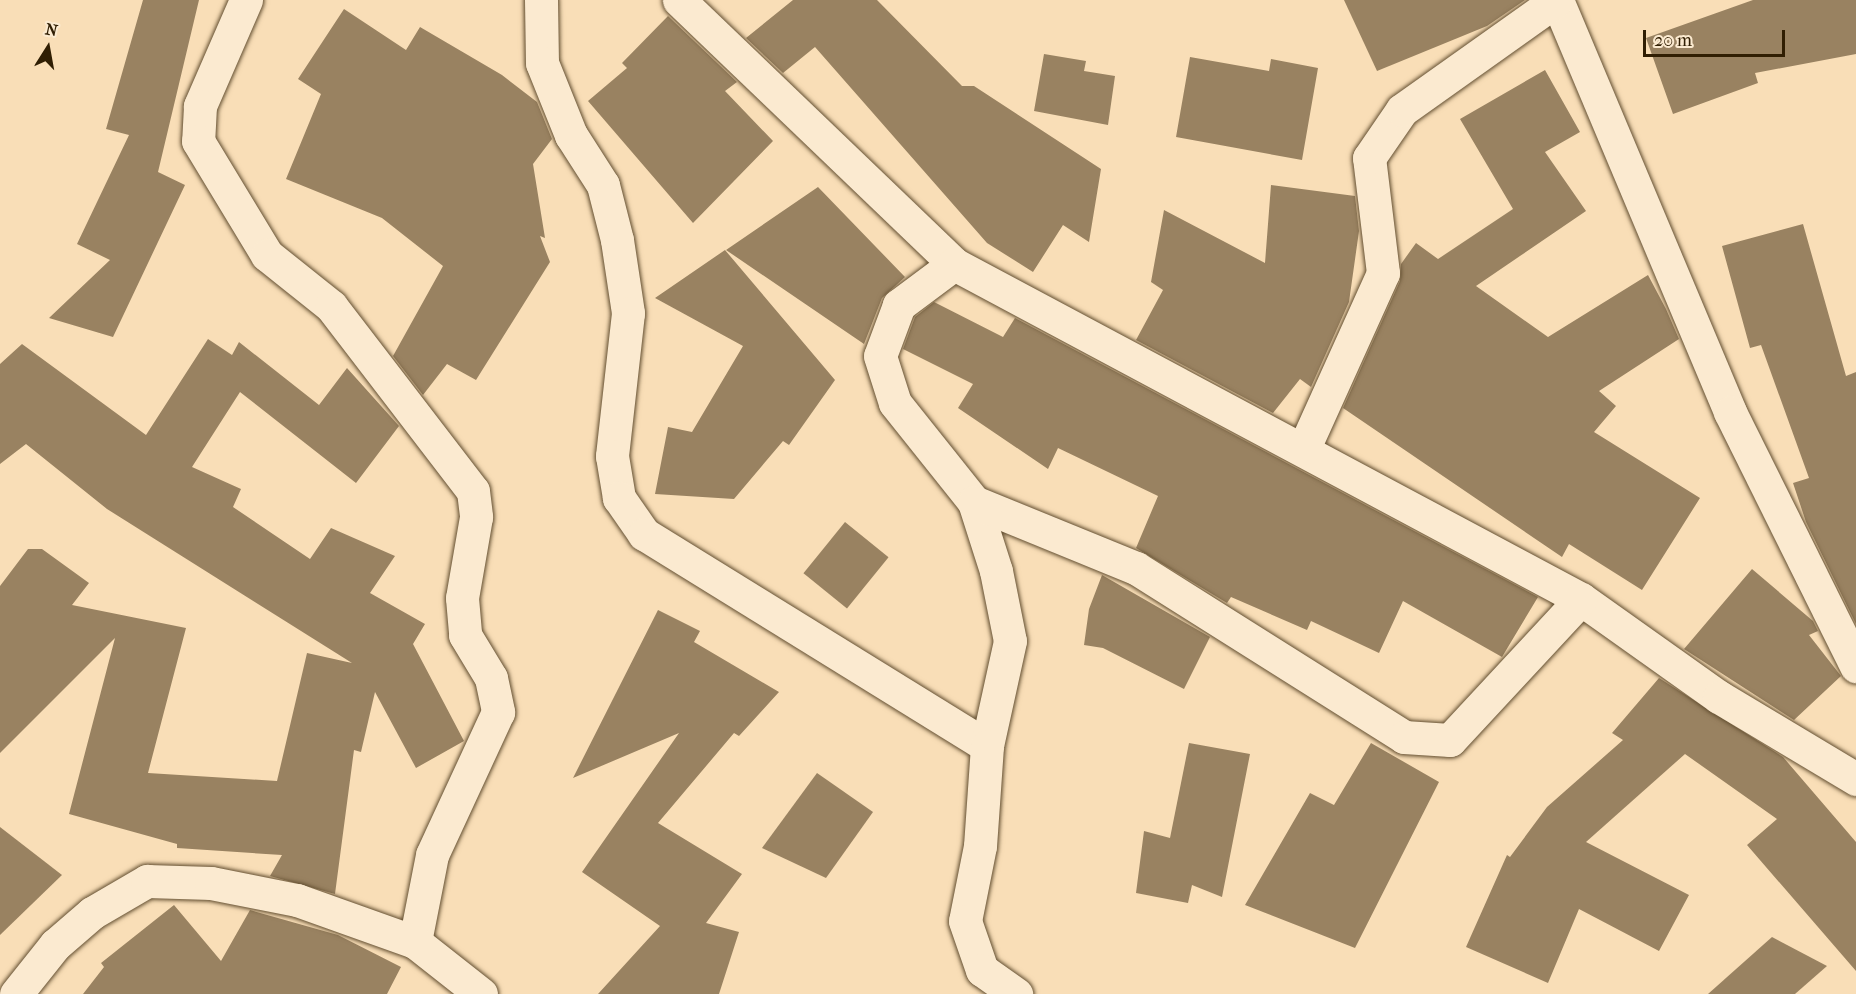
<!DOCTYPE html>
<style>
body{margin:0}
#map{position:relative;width:1856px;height:994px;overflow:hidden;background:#f9deb7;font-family:"IM FELL French Canon",serif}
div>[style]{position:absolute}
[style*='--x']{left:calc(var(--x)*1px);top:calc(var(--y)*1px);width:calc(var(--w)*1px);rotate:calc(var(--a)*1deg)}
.building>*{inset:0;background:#998261;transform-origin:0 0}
.roads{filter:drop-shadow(0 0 2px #624e30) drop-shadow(0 0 2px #624e30)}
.minor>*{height:33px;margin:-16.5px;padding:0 16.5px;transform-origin:16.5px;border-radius:16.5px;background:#fbead0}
span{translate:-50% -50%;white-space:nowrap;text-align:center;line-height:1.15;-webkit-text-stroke:4.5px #fbead0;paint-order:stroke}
.north{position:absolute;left:18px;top:18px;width:60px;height:60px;-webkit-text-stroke:4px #fbead0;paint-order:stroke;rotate:11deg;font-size:16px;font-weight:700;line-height:24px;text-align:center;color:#301e03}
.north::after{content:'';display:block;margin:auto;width:21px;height:27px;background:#301e03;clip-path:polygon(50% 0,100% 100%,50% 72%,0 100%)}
.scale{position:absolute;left:1643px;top:30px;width:142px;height:27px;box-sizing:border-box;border:3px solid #301e03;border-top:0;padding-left:8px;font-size:18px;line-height:21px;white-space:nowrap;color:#301e03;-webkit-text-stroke:4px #fbead0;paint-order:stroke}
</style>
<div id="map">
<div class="building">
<div style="clip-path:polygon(143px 0,199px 0,158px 172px,185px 185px,113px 337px,49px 318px,110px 260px,77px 244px,129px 135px,106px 129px)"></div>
<div style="clip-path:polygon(793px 0,877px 0,962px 86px,974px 86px,1101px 169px,1089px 242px,1063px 225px,1033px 272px,987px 243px,815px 47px,783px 73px,746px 38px)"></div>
<div style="clip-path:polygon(1344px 0,1525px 0,1487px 26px,1377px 71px)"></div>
<div style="clip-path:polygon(1753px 0,1856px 0,1856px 54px,1755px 73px,1758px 83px,1673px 114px,1646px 38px)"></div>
<div style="clip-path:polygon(344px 9px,406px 50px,420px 27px,502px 75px,537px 102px,552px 139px,533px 164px,545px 238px,540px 236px,550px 262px,476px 380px,447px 364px,423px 395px,393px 356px,443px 266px,382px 218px,286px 179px,321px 94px,298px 79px)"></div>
<div style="clip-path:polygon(668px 16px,737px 82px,725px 91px,773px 141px,693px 223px,588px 101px,627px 68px,622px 63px)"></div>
<div style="clip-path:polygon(1044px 54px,1086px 61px,1084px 71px,1115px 76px,1108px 125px,1034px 111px)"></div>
<div style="clip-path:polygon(1190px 57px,1269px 71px,1271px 59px,1318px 68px,1302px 160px,1176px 137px)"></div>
<div style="clip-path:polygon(1545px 70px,1580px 132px,1545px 152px,1586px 211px,1476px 286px,1548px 337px,1648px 275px,1666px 309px,1679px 339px,1599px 391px,1616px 406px,1594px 432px,1700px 498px,1642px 590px,1569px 544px,1562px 557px,1343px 408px,1400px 281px,1401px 264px,1416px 243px,1438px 259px,1513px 209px,1460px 119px)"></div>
<div style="clip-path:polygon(1271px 185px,1355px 196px,1359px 231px,1349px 302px,1311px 387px,1300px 379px,1273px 413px,1136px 340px,1163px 290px,1151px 282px,1164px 210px,1265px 263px)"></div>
<div style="clip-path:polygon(818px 187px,905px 277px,882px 298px,864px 344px,726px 250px)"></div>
<div style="clip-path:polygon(1803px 224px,1846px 376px,1856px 372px,1856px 624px,1806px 522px,1793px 483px,1809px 478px,1761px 345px,1750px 348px,1722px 246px)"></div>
<div style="clip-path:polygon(725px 250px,835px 380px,789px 445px,783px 441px,734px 499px,655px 494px,668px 427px,692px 432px,743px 346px,655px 298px)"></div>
<div style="clip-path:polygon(934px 302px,1003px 337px,1015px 318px,1538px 597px,1502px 657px,1403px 601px,1379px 653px,1311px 621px,1307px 630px,1231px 597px,1227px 603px,1136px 548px,1158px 496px,1058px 448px,1048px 469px,958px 408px,973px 384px,903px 349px,915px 317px)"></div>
<div style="clip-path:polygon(208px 339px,232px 355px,239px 342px,319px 405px,347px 368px,399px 426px,356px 483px,240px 392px,192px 467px,241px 489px,233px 507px,310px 559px,331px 528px,395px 556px,370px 593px,425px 624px,413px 644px,464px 741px,416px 768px,375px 692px,361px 752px,354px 750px,335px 894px,270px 876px,282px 855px,177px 848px,177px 844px,69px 814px,115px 638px,0 753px,0 586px,28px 549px,42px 549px,89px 583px,72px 605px,186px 628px,148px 773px,277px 781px,307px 653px,352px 663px,107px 509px,26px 444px,0 464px,0 364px,22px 344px,146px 435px)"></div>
<div style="left:845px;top:522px;width:56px;height:66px;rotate:39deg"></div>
<div style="clip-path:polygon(1752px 569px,1813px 621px,1818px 631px,1809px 635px,1841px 676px,1794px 720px,1684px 649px)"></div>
<div style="clip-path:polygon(1102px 575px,1210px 637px,1184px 689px,1103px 648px,1084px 645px,1089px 609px)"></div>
<div style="clip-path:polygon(658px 610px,700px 631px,694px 642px,779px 692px,739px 736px,734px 733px,658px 823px,742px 874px,706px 923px,739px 932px,719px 994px,598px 994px,660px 926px,582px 872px,679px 733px,573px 778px)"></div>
<div style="clip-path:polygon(1659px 678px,1783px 757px,1856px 842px,1856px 971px,1747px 845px,1777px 819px,1685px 754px,1586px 842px,1689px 895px,1659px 951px,1579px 909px,1548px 983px,1466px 947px,1507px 855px,1510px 857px,1547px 807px,1623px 740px,1612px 733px)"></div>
<div style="clip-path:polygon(1189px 743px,1250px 754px,1222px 897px,1192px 885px,1188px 903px,1136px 893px,1144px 831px,1170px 838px)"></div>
<div style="clip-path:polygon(1371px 743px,1439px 782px,1355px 948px,1245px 905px,1310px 793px,1334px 805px)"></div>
<div style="clip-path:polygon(817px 773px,873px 812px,826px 878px,762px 848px)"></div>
<div style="clip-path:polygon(0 827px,62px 875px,0 935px)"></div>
<div style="clip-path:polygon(174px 905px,221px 961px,250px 910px,338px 935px,401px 967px,387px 994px,83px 994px,104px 967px,101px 963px)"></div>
<div style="clip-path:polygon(1772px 937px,1827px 966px,1795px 994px,1708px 994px)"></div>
</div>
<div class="roads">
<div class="minor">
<div style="--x:246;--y:0;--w:116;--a:113.5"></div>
<div style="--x:200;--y:106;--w:35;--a:93"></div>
<div style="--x:198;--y:141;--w:133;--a:58.8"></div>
<div style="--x:267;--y:255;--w:82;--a:38.6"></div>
<div style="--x:331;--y:306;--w:233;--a:52.5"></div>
<div style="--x:473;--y:491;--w:26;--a:83"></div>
<div style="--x:476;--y:517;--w:82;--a:99.8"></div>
<div style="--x:462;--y:598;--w:37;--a:85"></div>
<div style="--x:465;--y:635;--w:50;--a:58.8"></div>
<div style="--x:491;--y:678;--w:35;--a:78"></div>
<div style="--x:498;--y:712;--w:157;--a:114.8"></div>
<div style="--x:432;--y:855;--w:89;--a:101.1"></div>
<div style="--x:541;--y:0;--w:63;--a:89.1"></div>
<div style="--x:542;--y:63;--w:78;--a:68.1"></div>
<div style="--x:571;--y:135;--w:59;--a:57.4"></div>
<div style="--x:603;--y:185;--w:57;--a:75.7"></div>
<div style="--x:617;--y:240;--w:74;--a:81.4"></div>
<div style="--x:628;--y:313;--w:144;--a:96.4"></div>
<div style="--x:612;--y:456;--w:43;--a:80.5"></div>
<div style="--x:619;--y:498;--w:44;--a:55.2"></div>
<div style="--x:644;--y:534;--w:403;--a:31.7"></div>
<div style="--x:679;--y:0;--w:381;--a:43.8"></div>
<div style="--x:954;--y:264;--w:711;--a:28.12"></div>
<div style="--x:1581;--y:599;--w:169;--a:35.4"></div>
<div style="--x:1719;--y:697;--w:160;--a:30.9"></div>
<div style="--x:1557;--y:0;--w:447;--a:67.2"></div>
<div style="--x:1730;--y:412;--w:284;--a:63.6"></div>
<div style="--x:954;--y:264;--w:69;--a:143.3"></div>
<div style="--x:899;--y:305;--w:54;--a:110.4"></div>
<div style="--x:880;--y:356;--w:49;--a:72.3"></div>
<div style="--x:895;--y:403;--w:127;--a:51.4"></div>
<div style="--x:974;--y:502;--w:72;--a:72.3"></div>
<div style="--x:996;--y:571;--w:71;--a:78.7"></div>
<div style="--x:1010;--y:641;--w:107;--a:102.4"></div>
<div style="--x:987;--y:746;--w:100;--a:94"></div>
<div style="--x:980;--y:846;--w:76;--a:101.3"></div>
<div style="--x:965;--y:921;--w:52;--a:70.9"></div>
<div style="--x:982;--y:970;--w:42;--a:35.2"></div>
<div style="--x:1304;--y:448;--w:192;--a:-65.7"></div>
<div style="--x:1383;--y:273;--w:116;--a:-96.9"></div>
<div style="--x:1369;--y:158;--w:58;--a:-55.5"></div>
<div style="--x:1402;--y:110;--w:190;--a:-35.4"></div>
<div style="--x:974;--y:502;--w:175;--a:22.2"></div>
<div style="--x:1136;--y:568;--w:317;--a:32.2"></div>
<div style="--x:1404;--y:737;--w:46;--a:3.7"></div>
<div style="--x:1450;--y:740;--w:192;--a:-47.1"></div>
<div style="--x:16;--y:994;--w:63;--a:-51.5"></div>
<div style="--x:55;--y:945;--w:49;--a:-40.9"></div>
<div style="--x:92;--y:913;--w:64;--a:-30.2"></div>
<div style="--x:147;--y:881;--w:64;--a:1.8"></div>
<div style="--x:211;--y:883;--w:88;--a:11.2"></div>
<div style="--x:297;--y:900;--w:125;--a:19.6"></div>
<div style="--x:415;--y:942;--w:84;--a:38.2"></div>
</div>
</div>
<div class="north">N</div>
<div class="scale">20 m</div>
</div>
